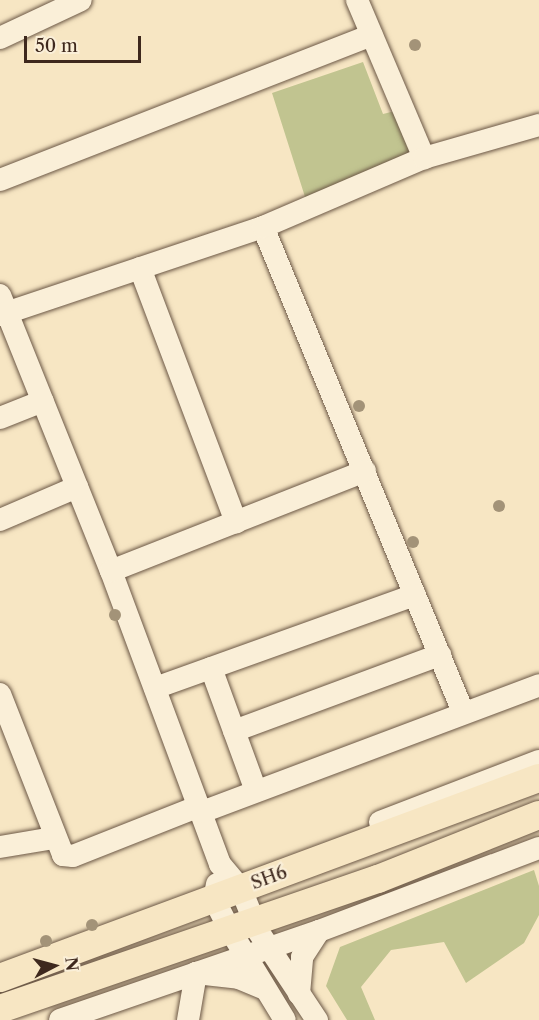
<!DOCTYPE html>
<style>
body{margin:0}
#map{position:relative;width:539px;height:1020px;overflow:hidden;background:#f7e6c3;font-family:"Libre Caslon Text",serif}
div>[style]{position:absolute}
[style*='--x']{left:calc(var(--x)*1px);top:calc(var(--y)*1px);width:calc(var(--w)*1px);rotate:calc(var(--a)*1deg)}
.green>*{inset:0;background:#c1c490}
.roads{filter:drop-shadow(0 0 2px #6c5846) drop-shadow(0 0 2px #6c5846)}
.minor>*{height:22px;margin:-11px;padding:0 11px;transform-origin:11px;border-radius:11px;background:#faefd8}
.major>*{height:28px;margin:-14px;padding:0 14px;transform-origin:14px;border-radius:14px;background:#f7e6c3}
.trees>*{width:12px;height:12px;margin:-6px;border-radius:50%;background:#a39378}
span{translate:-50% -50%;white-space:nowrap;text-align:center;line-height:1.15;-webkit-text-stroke:4.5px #faefd8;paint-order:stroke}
.street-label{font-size:18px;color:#3e281d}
.north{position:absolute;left:24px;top:936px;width:60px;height:60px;-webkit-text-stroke:4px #faefd8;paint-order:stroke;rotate:84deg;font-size:16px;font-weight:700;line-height:24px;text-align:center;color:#3e281d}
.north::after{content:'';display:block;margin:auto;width:21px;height:27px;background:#3e281d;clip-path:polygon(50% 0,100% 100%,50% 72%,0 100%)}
.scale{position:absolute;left:24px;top:36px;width:117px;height:27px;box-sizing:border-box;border:3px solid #3e281d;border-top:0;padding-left:8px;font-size:18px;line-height:21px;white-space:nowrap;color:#3e281d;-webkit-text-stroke:4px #faefd8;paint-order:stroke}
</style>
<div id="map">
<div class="green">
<div style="clip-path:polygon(363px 62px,383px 114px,399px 110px,419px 157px,306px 200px,272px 93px)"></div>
<div style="clip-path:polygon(534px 870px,539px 886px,539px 915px,524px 943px,466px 983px,444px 942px,391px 950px,361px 987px,375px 1020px,347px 1020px,326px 986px,340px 947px)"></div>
</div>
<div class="roads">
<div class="minor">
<div style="--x:357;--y:0;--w:172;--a:67"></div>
<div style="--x:0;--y:38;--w:89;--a:-25.1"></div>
<div style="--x:0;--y:180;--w:399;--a:-21.3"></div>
<div style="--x:263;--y:227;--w:525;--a:67.59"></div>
<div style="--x:140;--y:268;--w:272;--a:69.3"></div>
<div style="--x:0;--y:295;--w:297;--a:68.1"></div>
<div style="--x:111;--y:571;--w:313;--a:69.6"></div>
<div style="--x:220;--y:864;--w:33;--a:50"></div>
<div style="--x:241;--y:889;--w:45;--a:68"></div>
<div style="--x:258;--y:931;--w:107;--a:56.5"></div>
<div style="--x:0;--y:315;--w:277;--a:-18.5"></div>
<div style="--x:263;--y:227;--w:175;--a:-23.2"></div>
<div style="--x:424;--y:158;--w:120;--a:-16"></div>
<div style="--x:0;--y:418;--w:46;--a:-21.6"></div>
<div style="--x:0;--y:520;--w:84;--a:-23.2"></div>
<div style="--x:111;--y:571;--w:273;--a:-21.5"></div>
<div style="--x:211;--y:668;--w:131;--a:69.9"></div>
<div style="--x:155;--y:688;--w:276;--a:-19.7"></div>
<div style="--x:0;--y:694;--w:173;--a:68.6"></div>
<div style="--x:63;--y:855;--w:10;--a:6"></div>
<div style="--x:73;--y:856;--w:136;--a:-21.6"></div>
<div style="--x:234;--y:731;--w:220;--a:-20.3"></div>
<div style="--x:202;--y:812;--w:360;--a:-20.6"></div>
<div style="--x:380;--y:822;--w:170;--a:-21"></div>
<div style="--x:0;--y:847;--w:55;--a:-9.5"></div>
<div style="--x:217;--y:884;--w:15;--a:101"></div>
<div style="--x:214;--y:899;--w:35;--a:63"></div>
<div style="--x:230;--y:930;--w:105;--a:58.6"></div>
<div style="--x:299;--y:994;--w:37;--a:-85"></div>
<div style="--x:302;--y:957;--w:31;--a:-57"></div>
<div style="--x:60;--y:1020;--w:274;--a:-19"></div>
<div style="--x:319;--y:931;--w:235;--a:-20.7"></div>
<div style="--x:188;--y:1020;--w:48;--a:-80.3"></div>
<div style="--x:196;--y:973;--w:43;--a:6.6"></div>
<div style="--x:239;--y:978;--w:28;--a:23"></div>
</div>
<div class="major">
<div style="--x:0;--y:978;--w:575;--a:-20.36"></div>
<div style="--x:0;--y:1009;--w:400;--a:-19"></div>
<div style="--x:378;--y:879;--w:173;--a:-21.7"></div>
</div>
</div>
<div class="trees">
<div style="left:415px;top:45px"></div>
<div style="left:359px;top:406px"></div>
<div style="left:499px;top:506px"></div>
<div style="left:413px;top:542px"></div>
<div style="left:115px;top:615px"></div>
<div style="left:92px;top:925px"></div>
<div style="left:46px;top:941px"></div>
</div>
<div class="street-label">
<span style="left:269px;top:878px;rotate:-20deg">SH6</span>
</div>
<div class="north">N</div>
<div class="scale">50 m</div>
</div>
